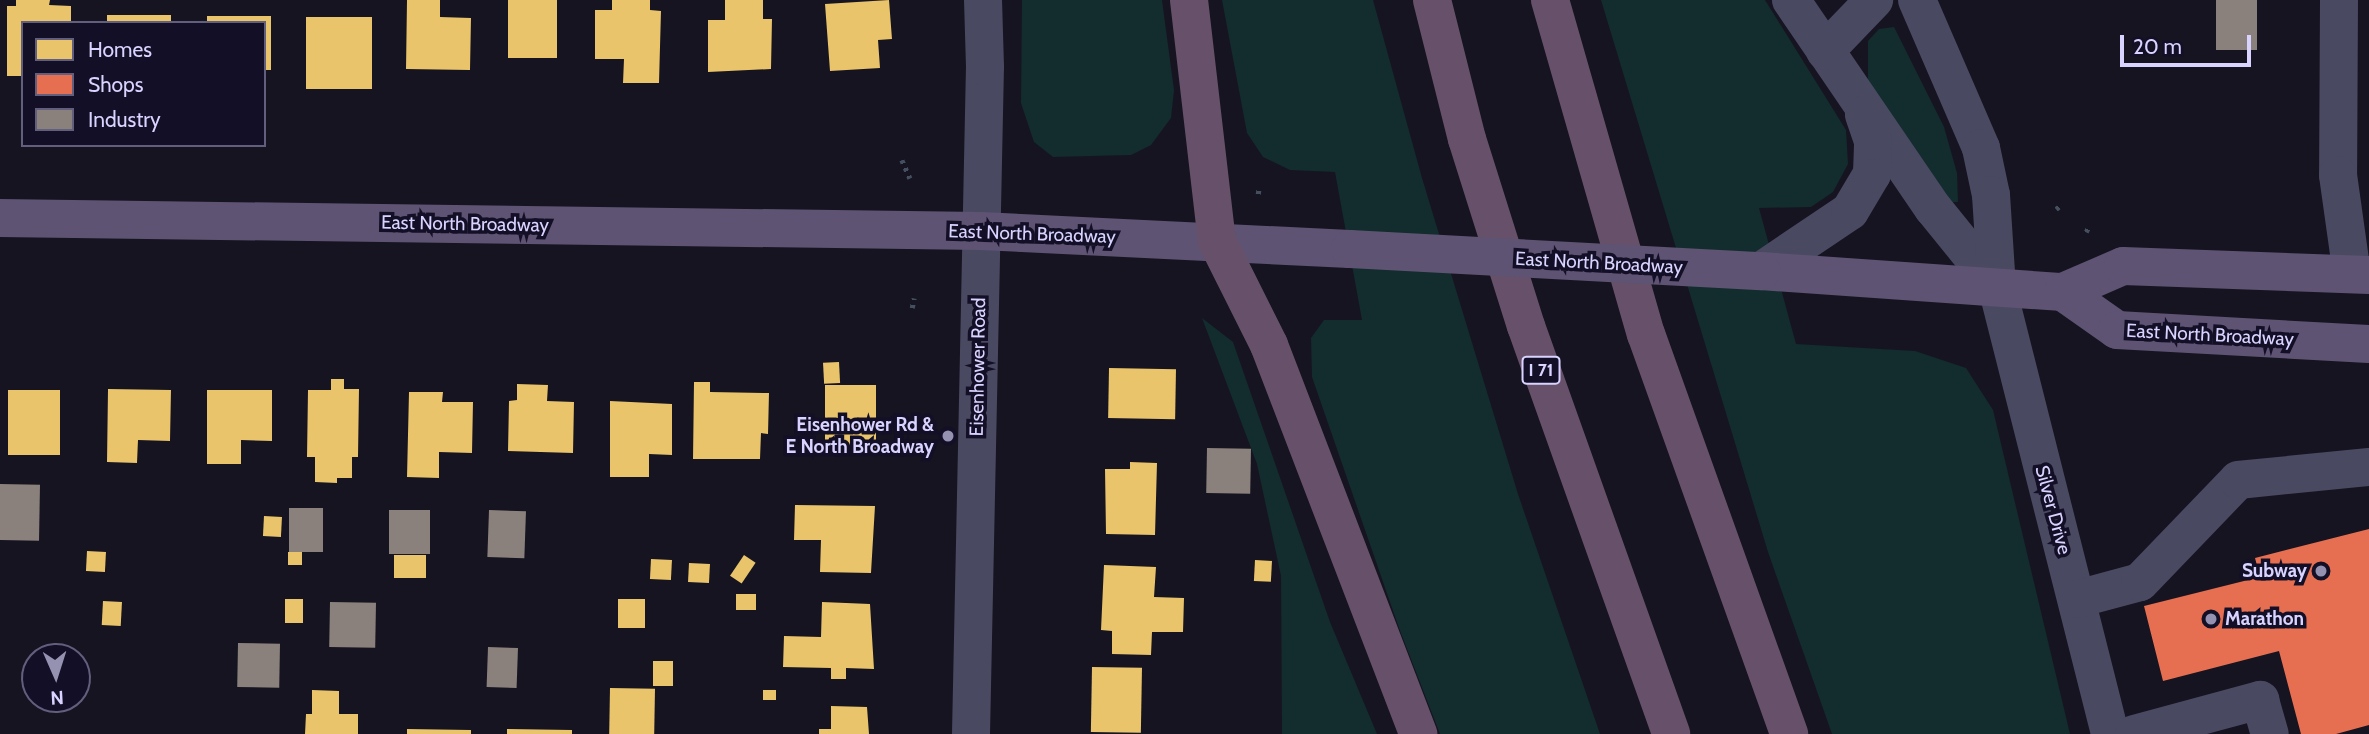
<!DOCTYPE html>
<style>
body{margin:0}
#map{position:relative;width:2369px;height:734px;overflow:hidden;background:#161421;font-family:Cabin,sans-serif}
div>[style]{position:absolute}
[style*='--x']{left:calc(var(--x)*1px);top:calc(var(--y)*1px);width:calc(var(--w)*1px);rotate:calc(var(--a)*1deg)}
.green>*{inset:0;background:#132c2d}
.homes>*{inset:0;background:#e9c46a;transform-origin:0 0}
.shops>*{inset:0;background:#e76f51}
.industry>*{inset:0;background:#8a817c;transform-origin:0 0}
.path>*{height:4.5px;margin-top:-2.25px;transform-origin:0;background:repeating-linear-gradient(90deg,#44505f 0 3.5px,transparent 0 8.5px)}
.minor>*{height:38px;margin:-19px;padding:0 19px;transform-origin:19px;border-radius:19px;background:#4a4962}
.major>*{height:38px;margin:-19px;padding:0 19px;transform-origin:19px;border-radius:19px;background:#5e5373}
.highway>*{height:38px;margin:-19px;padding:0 19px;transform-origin:19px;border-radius:19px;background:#67516a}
.major-bridge>*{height:38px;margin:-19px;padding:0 19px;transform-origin:19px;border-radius:19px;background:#5e5373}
.dots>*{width:19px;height:19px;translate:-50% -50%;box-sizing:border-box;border:4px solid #130f26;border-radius:50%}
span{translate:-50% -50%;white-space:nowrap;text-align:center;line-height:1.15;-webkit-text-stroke:7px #130f26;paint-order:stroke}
.shield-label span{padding:2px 5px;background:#130f26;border:2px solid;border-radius:5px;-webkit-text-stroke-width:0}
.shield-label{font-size:18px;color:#d9d4ff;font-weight:700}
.street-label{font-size:19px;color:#d9d4ff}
.poi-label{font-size:19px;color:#d9d4ff;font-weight:700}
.right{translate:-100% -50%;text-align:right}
.left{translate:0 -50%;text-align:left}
.legend{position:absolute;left:21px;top:21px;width:245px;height:126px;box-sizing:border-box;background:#130f26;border:2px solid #625e7d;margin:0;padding:9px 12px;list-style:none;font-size:21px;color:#d9d4ff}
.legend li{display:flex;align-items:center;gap:14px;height:35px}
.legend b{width:35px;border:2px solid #625e7d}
.north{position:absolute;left:21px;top:643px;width:70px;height:70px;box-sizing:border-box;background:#130f26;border:2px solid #625e7d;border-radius:50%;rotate:177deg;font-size:19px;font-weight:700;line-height:28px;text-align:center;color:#d9d4ff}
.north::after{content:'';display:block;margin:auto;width:24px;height:32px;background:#9591b1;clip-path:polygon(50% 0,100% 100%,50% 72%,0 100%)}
.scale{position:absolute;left:2120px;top:35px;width:131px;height:32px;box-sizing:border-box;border:4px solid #d9d4ff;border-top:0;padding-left:9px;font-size:21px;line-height:24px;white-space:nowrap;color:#d9d4ff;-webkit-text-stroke:5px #130f26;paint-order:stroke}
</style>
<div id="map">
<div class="green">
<div style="clip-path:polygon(1022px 0,1162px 0,1174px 90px,1171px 118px,1151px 145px,1131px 155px,1053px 157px,1034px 142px,1021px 103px)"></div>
<div style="clip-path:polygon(1222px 0,1373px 0,1422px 178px,1518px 494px,1600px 734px,1440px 734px,1399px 628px,1312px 377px,1311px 338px,1324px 320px,1362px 320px,1335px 172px,1290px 170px,1263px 157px,1247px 133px)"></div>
<div style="clip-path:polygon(1601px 0,1765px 0,1846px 130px,1848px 164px,1833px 192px,1811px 207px,1759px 208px,1796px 344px,1915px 351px,1966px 368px,1993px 410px,2070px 734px,1832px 734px,1768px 552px)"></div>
<div style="clip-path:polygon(1894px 27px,1944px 127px,1957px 173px,1958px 202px,1940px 203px,1868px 83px,1868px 41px,1879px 29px)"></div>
<div style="clip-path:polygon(1202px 318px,1233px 342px,1330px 622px,1377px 734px,1282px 734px,1281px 576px,1257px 464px)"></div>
</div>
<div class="homes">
<div style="clip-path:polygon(16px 0,50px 0,49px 5px,71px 6px,71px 23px,23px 23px,23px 76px,7px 76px,7px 6px,16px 6px)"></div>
<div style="clip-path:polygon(407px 0,440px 0,440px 17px,471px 18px,470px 70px,406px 69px)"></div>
<div style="left:508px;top:0;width:49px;height:58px"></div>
<div style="clip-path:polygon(612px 0,650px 0,650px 10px,661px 11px,659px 83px,623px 83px,624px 59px,595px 59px,595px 10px,612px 10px)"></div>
<div style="clip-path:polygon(725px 0,763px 0,763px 19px,772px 19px,771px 69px,708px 72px,708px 20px,725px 20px)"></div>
<div style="clip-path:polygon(889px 0,892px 39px,878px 40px,880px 68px,830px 71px,825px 4px)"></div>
<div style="left:107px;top:15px;width:64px;height:8px"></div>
<div style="clip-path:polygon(207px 16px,271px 16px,271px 70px,264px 70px,264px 23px,207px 23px)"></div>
<div style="left:306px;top:17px;width:66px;height:72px"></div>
<div style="left:839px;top:362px;width:21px;height:16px;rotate:87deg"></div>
<div style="left:1109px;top:368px;width:67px;height:50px;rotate:1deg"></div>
<div style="clip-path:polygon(331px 379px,344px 379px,344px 389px,359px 389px,358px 457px,352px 457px,352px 478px,337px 478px,337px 483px,315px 482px,315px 457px,307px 457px,308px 390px,331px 390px)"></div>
<div style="clip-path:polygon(694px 382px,710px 382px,710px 392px,769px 393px,768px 434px,761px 433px,760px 459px,693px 459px)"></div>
<div style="clip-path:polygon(517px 384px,548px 385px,547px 401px,574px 402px,573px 453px,508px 451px,509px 401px,517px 400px)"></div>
<div style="left:825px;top:385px;width:51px;height:66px"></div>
<div style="clip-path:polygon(108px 389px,171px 390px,170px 441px,138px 440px,137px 463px,107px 462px)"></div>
<div style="left:8px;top:390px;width:52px;height:65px"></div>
<div style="clip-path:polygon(207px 390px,272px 390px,272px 441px,241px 440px,241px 464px,207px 464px)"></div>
<div style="clip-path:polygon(409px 392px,443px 392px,442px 402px,473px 402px,472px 453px,439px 452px,439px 478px,407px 477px)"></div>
<div style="clip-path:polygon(610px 401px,672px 404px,672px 455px,649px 454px,649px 477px,610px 477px)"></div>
<div style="clip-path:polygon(1130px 462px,1157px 463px,1155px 535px,1106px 534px,1105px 469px,1130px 469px)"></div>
<div style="clip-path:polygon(795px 505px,875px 506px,871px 573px,820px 572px,821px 540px,794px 540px)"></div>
<div style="left:264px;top:516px;width:18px;height:20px;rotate:3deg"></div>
<div style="left:87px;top:551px;width:19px;height:20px;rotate:3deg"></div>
<div style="left:288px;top:552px;width:14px;height:13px"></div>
<div style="left:394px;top:555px;width:32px;height:23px"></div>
<div style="left:744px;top:555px;width:14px;height:25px;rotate:34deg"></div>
<div style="left:651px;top:559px;width:21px;height:20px;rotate:3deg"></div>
<div style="left:1255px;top:560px;width:17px;height:21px;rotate:3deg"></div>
<div style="left:689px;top:563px;width:21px;height:19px;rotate:3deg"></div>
<div style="clip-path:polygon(1104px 565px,1156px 567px,1154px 597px,1184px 598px,1183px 632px,1152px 632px,1151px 655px,1112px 654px,1112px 631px,1101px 630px)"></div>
<div style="left:736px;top:594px;width:20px;height:16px"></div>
<div style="left:285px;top:599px;width:18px;height:24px"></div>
<div style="left:618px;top:599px;width:27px;height:29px"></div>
<div style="left:103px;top:601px;width:19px;height:24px;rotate:3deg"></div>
<div style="clip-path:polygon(822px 602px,870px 604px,874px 669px,846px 668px,846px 679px,831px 679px,831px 668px,783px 667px,784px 636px,821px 637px)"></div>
<div style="left:673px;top:661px;width:25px;height:20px;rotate:90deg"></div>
<div style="left:1092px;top:667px;width:50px;height:65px;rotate:1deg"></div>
<div style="left:610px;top:688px;width:45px;height:46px;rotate:1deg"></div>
<div style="clip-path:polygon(312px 690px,339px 691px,339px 714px,358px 714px,358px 734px,305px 734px,306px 714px,312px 714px)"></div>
<div style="left:763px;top:690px;width:13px;height:10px"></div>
<div style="clip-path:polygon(831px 706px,867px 707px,869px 734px,819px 734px,819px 729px,831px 729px)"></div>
<div style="clip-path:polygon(407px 729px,471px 730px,471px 734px,407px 734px)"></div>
<div style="clip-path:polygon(507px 729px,572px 730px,572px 734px,507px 734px)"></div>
</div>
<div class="shops">
<div style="clip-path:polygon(2369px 529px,2369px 725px,2336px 734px,2301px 734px,2279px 651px,2163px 681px,2144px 606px,2260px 577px,2255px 558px)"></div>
</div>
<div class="industry">
<div style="left:2216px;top:0;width:41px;height:50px"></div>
<div style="left:1207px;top:448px;width:44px;height:45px;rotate:1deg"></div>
<div style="left:0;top:484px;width:40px;height:56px;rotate:1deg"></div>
<div style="left:289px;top:508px;width:34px;height:44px"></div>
<div style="left:389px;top:510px;width:41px;height:44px"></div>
<div style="left:489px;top:510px;width:37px;height:47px;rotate:2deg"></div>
<div style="left:330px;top:602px;width:46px;height:45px;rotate:1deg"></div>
<div style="left:238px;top:643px;width:42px;height:44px;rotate:1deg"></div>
<div style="left:488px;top:647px;width:30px;height:40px;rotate:2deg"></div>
</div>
<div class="path">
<div style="--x:902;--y:160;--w:20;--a:66"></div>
<div style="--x:1258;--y:194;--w:6;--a:-81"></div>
<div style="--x:2056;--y:209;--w:6;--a:-39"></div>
<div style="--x:2086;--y:232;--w:7;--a:-63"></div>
<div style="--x:912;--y:308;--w:10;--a:-79"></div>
</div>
<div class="minor">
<div style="--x:1791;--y:0;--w:252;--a:55.7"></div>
<div style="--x:1933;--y:208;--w:102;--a:51"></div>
<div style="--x:1917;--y:0;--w:161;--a:66.6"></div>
<div style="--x:1981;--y:148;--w:48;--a:78"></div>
<div style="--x:1991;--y:195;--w:92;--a:86.3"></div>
<div style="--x:1997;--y:287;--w:461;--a:75.8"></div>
<div style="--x:2339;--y:0;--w:175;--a:90.3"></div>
<div style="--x:2338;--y:175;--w:100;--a:82"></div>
<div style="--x:1825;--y:51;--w:71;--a:-46.1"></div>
<div style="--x:1761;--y:271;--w:107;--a:-34"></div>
<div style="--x:1850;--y:211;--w:43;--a:-59.3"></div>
<div style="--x:1872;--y:174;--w:33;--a:-88"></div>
<div style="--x:1873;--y:141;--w:28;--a:-109"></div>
<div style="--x:2077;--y:599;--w:65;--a:-15.1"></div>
<div style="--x:2140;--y:582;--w:141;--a:-46.1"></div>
<div style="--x:2238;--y:480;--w:132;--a:-5.7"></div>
<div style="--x:971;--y:734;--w:667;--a:-88.8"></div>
<div style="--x:985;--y:67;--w:67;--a:-91.7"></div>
<div style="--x:2134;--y:734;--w:131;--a:-15.1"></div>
<div style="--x:2260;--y:700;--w:35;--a:74"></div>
</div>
<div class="major">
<div style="--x:0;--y:218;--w:981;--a:0.76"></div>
<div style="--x:981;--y:231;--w:369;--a:2.8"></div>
<div style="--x:1761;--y:271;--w:303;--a:4"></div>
<div style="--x:2063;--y:292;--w:65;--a:-23.4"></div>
<div style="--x:2123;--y:266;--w:246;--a:2.1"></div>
<div style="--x:2063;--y:292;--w:66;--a:35.1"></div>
<div style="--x:2117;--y:330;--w:252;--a:3.2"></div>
</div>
<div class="highway">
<div style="--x:1189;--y:0;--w:243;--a:83.4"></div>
<div style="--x:1217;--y:241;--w:116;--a:63.4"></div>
<div style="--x:1269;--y:345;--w:417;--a:69"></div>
<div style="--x:1432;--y:0;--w:143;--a:75.9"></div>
<div style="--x:1467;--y:139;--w:196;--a:72.5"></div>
<div style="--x:1526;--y:326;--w:433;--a:70.4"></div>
<div style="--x:1550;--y:0;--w:348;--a:74"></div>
<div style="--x:1646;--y:334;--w:425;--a:70.3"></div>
</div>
<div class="major-bridge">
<div style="--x:1350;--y:249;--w:412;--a:3.1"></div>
</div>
<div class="dots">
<div style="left:948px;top:436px;background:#9591b1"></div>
<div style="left:2321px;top:571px;background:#9591b1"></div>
<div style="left:2211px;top:619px;background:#9591b1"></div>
</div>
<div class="shield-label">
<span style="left:1541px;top:370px">I 71</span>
</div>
<div class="street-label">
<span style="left:465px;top:224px;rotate:1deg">East North Broadway</span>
<span style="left:1032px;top:234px;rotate:2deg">East North Broadway</span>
<span style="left:1599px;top:263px;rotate:3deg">East North Broadway</span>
<span style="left:2210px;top:335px;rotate:3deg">East North Broadway</span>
<span style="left:978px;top:367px;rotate:-89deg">Eisenhower Road</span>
<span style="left:2053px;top:510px;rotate:75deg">Silver Drive</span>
</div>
<div class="poi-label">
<span class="right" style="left:934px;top:436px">Eisenhower Rd &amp;<br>E North Broadway</span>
<span class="right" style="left:2307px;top:571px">Subway</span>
<span class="left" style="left:2225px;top:619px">Marathon</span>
</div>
<ul class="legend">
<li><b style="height:19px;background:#e9c46a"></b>Homes</li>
<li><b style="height:19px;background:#e76f51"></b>Shops</li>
<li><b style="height:19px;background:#8a817c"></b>Industry</li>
</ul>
<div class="north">N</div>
<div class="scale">20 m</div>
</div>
